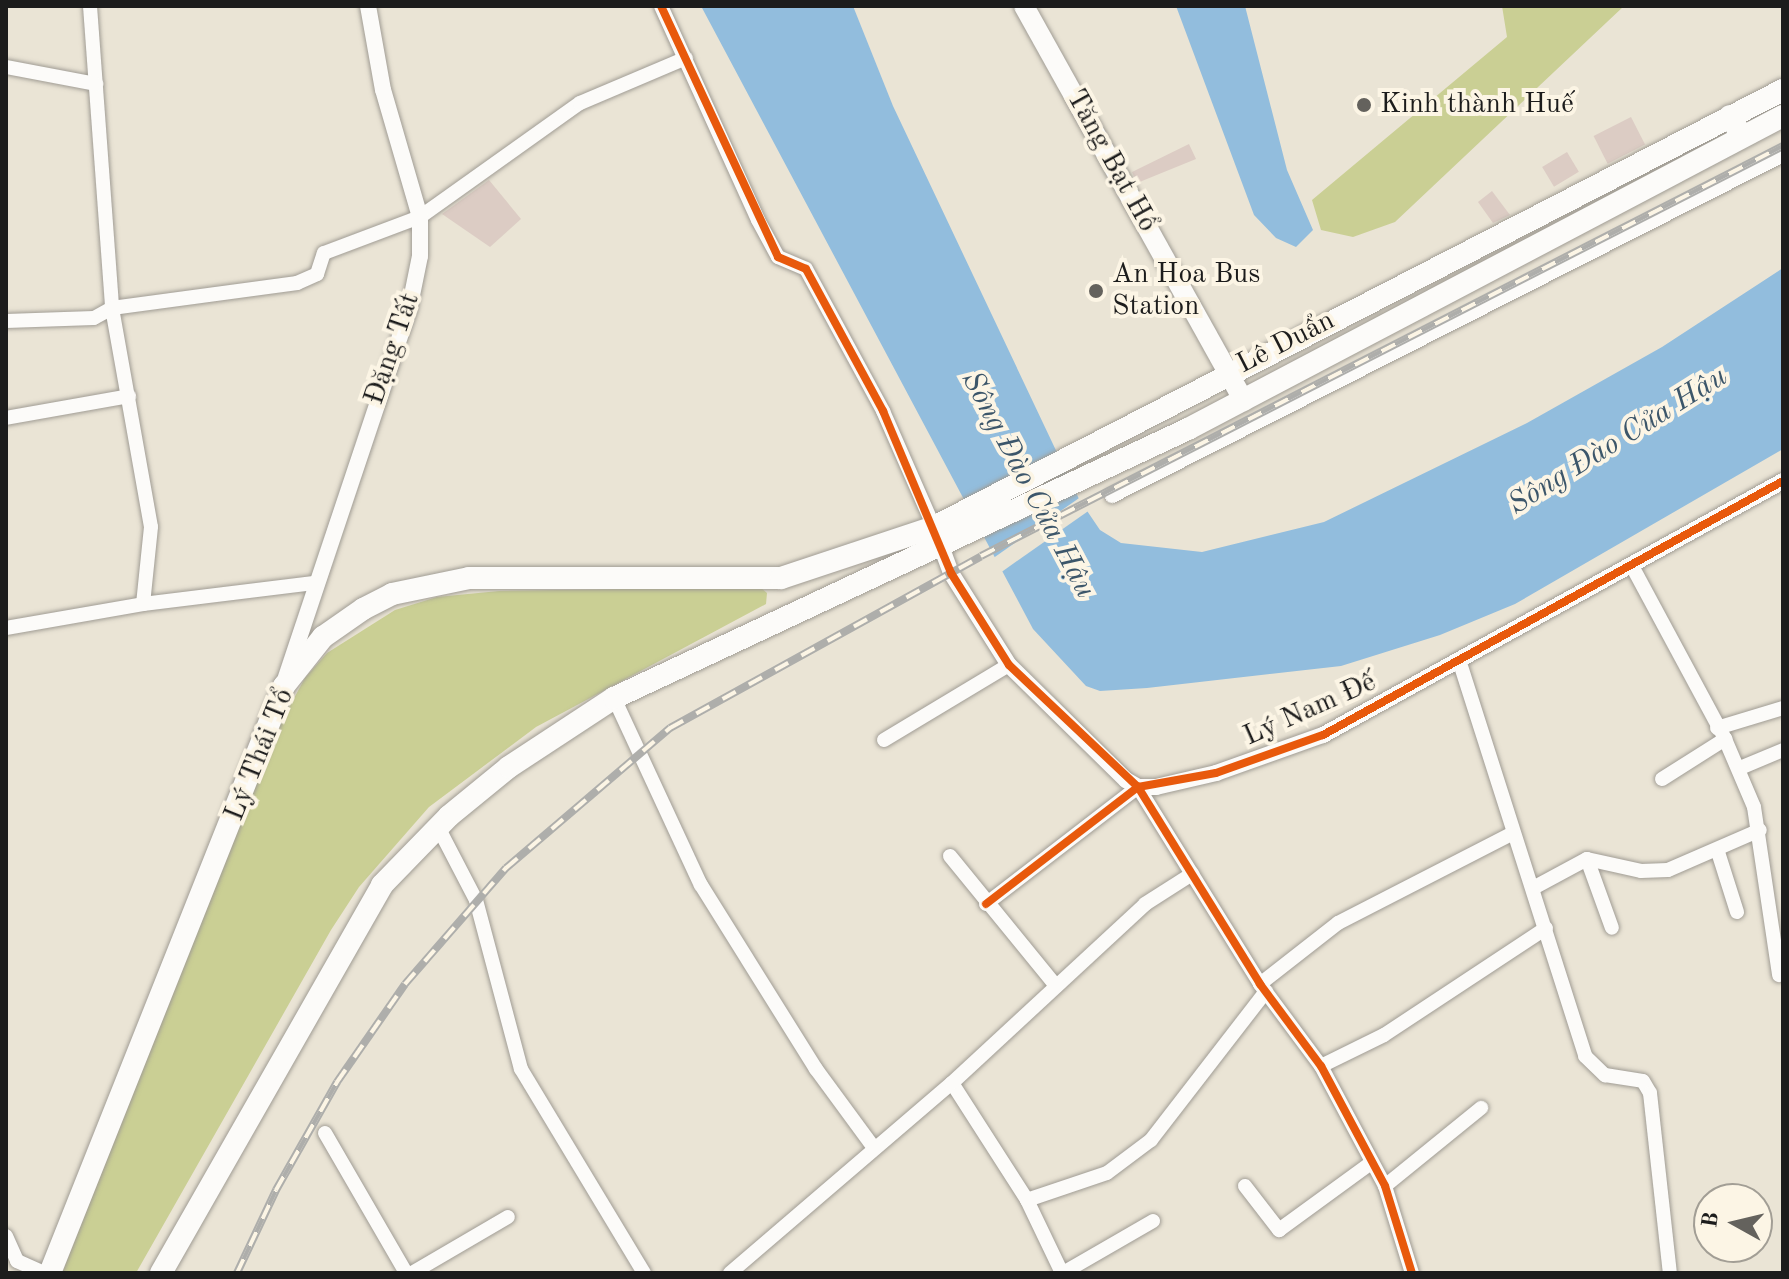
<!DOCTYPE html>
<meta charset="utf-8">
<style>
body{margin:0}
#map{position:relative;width:1789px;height:1279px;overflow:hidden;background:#eae4d5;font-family:"Old Standard TT",serif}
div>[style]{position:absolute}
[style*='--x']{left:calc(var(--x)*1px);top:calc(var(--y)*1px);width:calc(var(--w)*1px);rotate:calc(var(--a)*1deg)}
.green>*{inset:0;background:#cacf94}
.water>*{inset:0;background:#92bddd}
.pier>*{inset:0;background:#eae4d5;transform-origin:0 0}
.building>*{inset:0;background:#dcccc4;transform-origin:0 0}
.roads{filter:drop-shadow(0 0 2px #a09c94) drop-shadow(0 0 2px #a09c94)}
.minor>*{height:14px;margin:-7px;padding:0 7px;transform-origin:7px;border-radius:7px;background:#fcfbf9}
.tertiary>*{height:16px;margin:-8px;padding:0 8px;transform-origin:8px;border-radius:8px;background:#fcfbf9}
.secondary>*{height:20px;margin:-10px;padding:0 10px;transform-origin:10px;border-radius:10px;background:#fcfbf9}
.primary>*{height:22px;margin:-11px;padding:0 11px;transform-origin:11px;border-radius:11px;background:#fcfbf9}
.trunk>*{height:22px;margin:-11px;padding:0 11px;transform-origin:11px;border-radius:11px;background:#fcfbf9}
.rail>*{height:8px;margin-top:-4px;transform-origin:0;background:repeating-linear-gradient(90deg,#fcf5e5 0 15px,#aeaeab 0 30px);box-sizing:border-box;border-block:2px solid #aeaeab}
.cycleway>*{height:8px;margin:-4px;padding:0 4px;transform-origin:4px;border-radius:4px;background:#e8590c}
.dots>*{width:22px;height:22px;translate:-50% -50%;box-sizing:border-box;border:4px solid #fcf5e5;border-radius:50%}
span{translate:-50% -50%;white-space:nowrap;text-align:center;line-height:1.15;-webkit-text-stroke:8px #fcf5e5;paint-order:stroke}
.poi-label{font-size:28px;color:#1c1c1c}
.left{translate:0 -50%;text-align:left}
.street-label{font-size:28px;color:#1c1c1c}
.water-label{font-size:30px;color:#3c566a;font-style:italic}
.frame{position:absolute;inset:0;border:8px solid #1c1c1c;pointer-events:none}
.north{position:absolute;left:1693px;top:1183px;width:80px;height:80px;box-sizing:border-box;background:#fcf5e5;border:2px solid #a29e95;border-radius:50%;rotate:278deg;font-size:22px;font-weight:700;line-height:32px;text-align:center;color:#1c1c1c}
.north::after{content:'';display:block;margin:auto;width:28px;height:36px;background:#64625d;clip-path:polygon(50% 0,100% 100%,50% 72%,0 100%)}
</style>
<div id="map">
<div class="green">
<div style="clip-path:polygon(1502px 6px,1624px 6px,1395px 222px,1353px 237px,1321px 230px,1312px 200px,1507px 37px)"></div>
<div style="clip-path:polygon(760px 587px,767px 593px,766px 604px,536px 727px,429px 807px,359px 887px,331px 930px,136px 1273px,62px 1273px,276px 731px,305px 678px,327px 653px,395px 610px,437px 597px,499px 591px)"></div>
</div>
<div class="water">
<div style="clip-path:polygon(701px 6px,853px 6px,893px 106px,1079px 499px,1100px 530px,1121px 543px,1202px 552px,1324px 522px,1527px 423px,1662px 347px,1783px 268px,1783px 449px,1515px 604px,1440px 635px,1341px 666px,1147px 688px,1100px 691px,1086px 686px,1033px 629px)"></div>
<div style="clip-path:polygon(1176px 6px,1245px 6px,1287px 170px,1313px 230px,1296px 247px,1276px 238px,1254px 215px)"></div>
</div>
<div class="pier">
<div style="left:1082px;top:496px;width:16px;height:109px;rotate:55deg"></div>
</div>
<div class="building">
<div style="left:1631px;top:117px;width:31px;height:42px;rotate:63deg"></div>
<div style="clip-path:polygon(1189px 144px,1196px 159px,1137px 183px,1132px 172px)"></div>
<div style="left:1567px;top:152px;width:23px;height:29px;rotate:59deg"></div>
<div style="clip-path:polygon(489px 180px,521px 219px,490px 247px,442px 214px)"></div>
<div style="clip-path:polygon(1492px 191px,1510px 215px,1493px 223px,1478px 202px)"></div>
</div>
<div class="roads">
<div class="minor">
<div style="--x:90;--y:6;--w:303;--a:85.8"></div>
<div style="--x:112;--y:308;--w:222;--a:79.9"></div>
<div style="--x:151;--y:527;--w:77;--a:95.9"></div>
<div style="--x:661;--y:6;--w:235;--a:65.6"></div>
<div style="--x:758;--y:220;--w:42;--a:61.6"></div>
<div style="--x:778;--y:257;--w:30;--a:23"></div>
<div style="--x:806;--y:269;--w:162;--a:61.5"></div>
<div style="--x:883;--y:411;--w:127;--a:66.3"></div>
<div style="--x:6;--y:67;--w:92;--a:10.7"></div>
<div style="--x:6;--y:321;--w:88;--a:-2"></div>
<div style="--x:94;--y:318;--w:21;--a:-29"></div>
<div style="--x:112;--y:308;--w:187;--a:-7.7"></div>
<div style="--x:297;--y:283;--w:22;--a:-24"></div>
<div style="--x:317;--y:274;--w:22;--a:-72"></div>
<div style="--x:324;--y:253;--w:103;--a:-20.6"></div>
<div style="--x:420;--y:217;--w:196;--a:-35.5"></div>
<div style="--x:580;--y:103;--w:115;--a:-23"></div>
<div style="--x:6;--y:418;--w:125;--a:-10.1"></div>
<div style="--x:1112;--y:496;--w:753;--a:-26.94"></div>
<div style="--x:1632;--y:566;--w:196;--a:61.7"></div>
<div style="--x:1725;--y:739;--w:74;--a:66.9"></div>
<div style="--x:1754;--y:807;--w:170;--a:81.5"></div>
<div style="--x:6;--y:628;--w:139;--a:-9.9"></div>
<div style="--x:143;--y:604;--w:172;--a:-7"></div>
<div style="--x:1459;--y:660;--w:416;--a:72.3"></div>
<div style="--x:1585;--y:1056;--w:28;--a:44"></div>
<div style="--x:1605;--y:1075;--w:38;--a:9"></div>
<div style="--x:1643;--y:1081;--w:14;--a:60"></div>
<div style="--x:1650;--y:1093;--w:181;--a:83.7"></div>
<div style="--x:614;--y:698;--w:206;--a:65.1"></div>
<div style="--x:701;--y:885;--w:217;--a:58"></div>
<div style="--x:816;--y:1069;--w:98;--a:53.7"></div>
<div style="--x:1717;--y:728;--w:69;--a:-16.9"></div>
<div style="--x:884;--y:740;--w:146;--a:-31"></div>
<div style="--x:1740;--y:768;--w:47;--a:-22.7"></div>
<div style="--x:1662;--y:779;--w:75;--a:-32.4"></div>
<div style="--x:438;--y:827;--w:82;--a:62.5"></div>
<div style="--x:476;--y:900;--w:175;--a:75.1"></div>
<div style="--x:521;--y:1069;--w:238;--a:58.9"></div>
<div style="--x:1718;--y:852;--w:63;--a:72.4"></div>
<div style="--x:950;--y:856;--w:168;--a:50.8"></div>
<div style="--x:1587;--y:859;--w:73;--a:70.1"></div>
<div style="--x:1535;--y:887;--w:59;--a:-28.3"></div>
<div style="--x:1587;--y:859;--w:55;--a:12.5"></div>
<div style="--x:1641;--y:871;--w:27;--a:-2"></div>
<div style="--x:1668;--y:870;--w:100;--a:-23.5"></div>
<div style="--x:986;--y:904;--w:192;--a:-37.6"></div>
<div style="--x:1138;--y:787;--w:232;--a:58.2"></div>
<div style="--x:1260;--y:984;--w:102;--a:53.4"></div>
<div style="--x:1321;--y:1066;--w:136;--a:61.9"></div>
<div style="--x:1385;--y:1186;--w:91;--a:72.8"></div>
<div style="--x:1260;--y:984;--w:99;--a:-38"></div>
<div style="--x:1338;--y:923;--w:197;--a:-27.2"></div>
<div style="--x:1321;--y:1066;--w:70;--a:-26.2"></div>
<div style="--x:1384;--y:1035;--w:194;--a:-33.4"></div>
<div style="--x:952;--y:1083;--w:139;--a:57.3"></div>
<div style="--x:1027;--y:1200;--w:81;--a:64.4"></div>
<div style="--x:325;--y:1133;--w:162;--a:59.9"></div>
<div style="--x:1245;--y:1186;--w:56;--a:52.3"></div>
<div style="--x:1279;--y:1230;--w:114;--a:-36.1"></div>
<div style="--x:1385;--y:1186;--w:124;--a:-39.1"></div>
<div style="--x:1027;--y:1200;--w:84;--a:-18.6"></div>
<div style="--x:1107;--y:1173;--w:55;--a:-36.9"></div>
<div style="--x:1151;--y:1140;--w:188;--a:-52.3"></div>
<div style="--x:6;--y:1236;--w:27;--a:66"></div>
<div style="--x:17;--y:1261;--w:30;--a:24"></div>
<div style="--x:412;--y:1273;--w:111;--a:-30.3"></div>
<div style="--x:730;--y:1273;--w:292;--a:-40.6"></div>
<div style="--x:952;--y:1083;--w:263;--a:-42.8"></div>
<div style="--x:1145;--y:904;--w:56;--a:-32.6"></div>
<div style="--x:1063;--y:1273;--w:104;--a:-30"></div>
</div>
<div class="tertiary">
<div style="--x:937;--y:535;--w:40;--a:69.8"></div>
<div style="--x:951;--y:573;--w:109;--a:57.8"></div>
<div style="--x:1009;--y:665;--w:164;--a:44.5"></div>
<div style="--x:1126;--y:780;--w:14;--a:30"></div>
<div style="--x:1138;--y:787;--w:18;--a:0"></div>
<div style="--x:1156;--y:787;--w:62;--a:-13.1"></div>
<div style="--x:1216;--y:773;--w:114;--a:-19.6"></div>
<div style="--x:1323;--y:735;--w:525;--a:-28.91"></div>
<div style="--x:286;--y:677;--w:387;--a:-71.5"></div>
<div style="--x:409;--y:310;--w:55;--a:-78.5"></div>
<div style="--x:420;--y:256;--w:39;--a:-90"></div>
<div style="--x:420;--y:217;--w:132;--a:-106.2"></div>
<div style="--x:383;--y:90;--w:85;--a:-100.1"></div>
</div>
<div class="secondary">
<div style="--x:1024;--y:6;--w:452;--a:60.9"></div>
</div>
<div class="primary">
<div style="--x:50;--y:1273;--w:632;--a:-68.27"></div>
<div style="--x:284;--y:686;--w:63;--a:-51.5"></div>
<div style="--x:323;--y:637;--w:49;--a:-35"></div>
<div style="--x:363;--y:609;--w:33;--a:-27"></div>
<div style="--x:392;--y:594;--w:79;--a:-11.7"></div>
<div style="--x:469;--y:578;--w:312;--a:0"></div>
<div style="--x:781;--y:578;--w:161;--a:-18.4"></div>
<div style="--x:934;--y:527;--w:955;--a:-27.24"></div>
<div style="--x:161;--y:1273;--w:447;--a:-60.3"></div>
<div style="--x:382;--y:885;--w:96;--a:-45.8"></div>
<div style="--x:449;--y:816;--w:77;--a:-39.2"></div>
<div style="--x:509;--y:767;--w:126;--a:-33.3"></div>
<div style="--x:614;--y:698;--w:634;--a:-25.11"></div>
<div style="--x:1188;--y:429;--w:672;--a:-27.75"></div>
</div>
<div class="trunk">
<div style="--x:1730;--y:116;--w:22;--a:60"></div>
</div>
</div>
<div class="rail">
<div style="--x:237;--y:1273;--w:92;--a:-64.8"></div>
<div style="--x:276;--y:1190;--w:124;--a:-60.5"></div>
<div style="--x:337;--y:1082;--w:119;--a:-55.2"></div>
<div style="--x:405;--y:984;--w:154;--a:-49"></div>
<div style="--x:506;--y:868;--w:216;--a:-40.5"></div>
<div style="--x:670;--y:728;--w:355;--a:-28.9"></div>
<div style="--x:981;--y:556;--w:901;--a:-27.08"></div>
</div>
<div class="cycleway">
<div style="--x:661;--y:6;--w:277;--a:65"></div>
<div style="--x:778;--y:257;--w:30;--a:23"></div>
<div style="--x:806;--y:269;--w:162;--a:61.5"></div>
<div style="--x:883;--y:411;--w:176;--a:67.2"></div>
<div style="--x:951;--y:573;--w:109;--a:57.8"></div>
<div style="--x:1009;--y:665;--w:178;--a:43.4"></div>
<div style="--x:1138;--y:787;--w:79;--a:-10.2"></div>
<div style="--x:1216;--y:773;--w:114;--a:-19.6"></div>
<div style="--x:1323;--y:735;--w:525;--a:-28.91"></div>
<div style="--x:986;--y:904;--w:192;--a:-37.6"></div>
<div style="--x:1138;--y:787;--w:232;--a:58.2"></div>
<div style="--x:1260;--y:984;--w:102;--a:53.4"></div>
<div style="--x:1321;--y:1066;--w:136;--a:61.9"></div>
<div style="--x:1385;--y:1186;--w:91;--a:72.8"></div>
</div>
<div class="dots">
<div style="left:1364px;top:105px;background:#64625d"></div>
<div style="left:1096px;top:291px;background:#64625d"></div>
</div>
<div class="poi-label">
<span class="left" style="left:1380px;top:105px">Kinh thành Huế</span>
<span class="left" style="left:1112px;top:291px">An Hoa Bus<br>Station</span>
</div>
<div class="street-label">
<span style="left:1111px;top:161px;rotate:61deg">Tăng Bạt Hổ</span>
<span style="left:1286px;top:343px;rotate:-27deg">Lê Duẩn</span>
<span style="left:393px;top:349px;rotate:-71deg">Đặng Tất</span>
<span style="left:1310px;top:710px;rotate:-24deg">Lý Nam Đế</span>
<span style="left:260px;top:755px;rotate:-68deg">Lý Thái Tổ</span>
</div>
<div class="water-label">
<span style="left:1618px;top:441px;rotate:-32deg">Sông Đào Cửa Hậu</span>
<span style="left:1028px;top:485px;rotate:62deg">Sông Đào Cửa Hậu</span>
</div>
<div class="frame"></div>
<div class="north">B</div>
</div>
